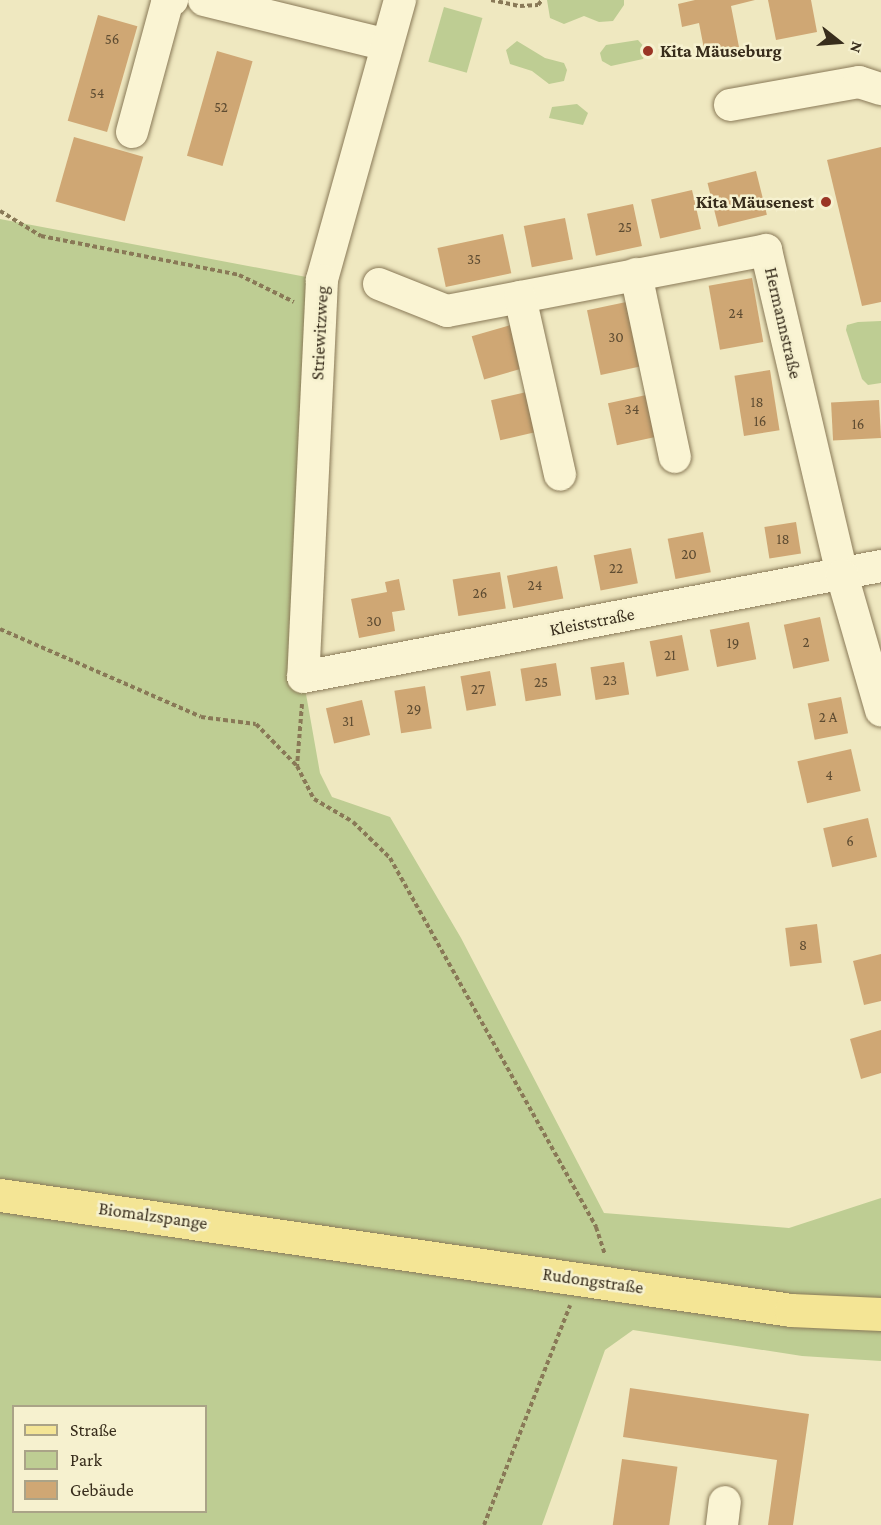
<!DOCTYPE html>
<meta charset="utf-8">
<style>
body{margin:0}
#map{position:relative;width:881px;height:1525px;overflow:hidden;background:#efe8c0;font-family:"Crimson Pro",serif}
div>[style]{position:absolute}
[style*='--x']{left:calc(var(--x)*1px);top:calc(var(--y)*1px);width:calc(var(--w)*1px);rotate:calc(var(--a)*1deg)}
.green>*{inset:0;background:#becd93;transform-origin:0 0}
.building>*{inset:0;background:#cfa774;transform-origin:0 0}
.path>*{height:4px;margin-top:-2px;transform-origin:0;background:repeating-linear-gradient(90deg,#897957 0 4.5px,transparent 0 7.5px)}
.roads{filter:drop-shadow(0 0 2px #897957) drop-shadow(0 0 2px #897957)}
.minor>*{height:32px;margin:-16px;padding:0 16px;transform-origin:16px;border-radius:16px;background:#faf4d3}
.major>*{height:33px;margin:-16.5px;padding:0 16.5px;transform-origin:16.5px;border-radius:16.5px;background:#f4e595}
.dots>*{width:16px;height:16px;translate:-50% -50%;box-sizing:border-box;border:3px solid #f6f1cf;border-radius:50%}
span{translate:-50% -50%;white-space:nowrap;text-align:center;line-height:1.15;-webkit-text-stroke:5px #f6f1cf;paint-order:stroke}
.number-label{font-size:15px;color:#5e4c32}
.number-label span{-webkit-text-stroke-width:0}
.poi-label{font-size:18px;color:#382d1c;font-weight:700}
.left{translate:0 -50%;text-align:left}
.right{translate:-100% -50%;text-align:right}
.street-label{font-size:18px;color:#382d1c}
.legend{position:absolute;left:12px;top:1405px;width:195px;height:108px;box-sizing:border-box;background:#f6f1cf;border:2px solid #aaa387;margin:0;padding:8px 10px;list-style:none;font-size:18px;color:#382d1c}
.legend li{display:flex;align-items:center;gap:12px;height:30px}
.legend b{width:30px;border:2px solid #aaa387}
.north{position:absolute;left:809px;top:12px;width:60px;height:60px;-webkit-text-stroke:4px #f6f1cf;paint-order:stroke;rotate:107deg;font-size:16px;font-weight:700;line-height:24px;text-align:center;color:#382d1c}
.north::after{content:'';display:block;margin:auto;width:21px;height:27px;background:#382d1c;clip-path:polygon(50% 0,100% 100%,50% 72%,0 100%)}
</style>
<div id="map">
<div class="green">
<div style="clip-path:polygon(547px 0,624px 0,624px 5px,613px 21px,599px 22px,584px 16px,564px 24px,550px 18px)"></div>
<div style="left:444px;top:7px;width:40px;height:57px;rotate:16deg"></div>
<div style="clip-path:polygon(638px 40px,647px 50px,643px 59px,611px 66px,602px 61px,600px 53px,606px 45px)"></div>
<div style="clip-path:polygon(517px 41px,545px 58px,564px 63px,567px 70px,564px 81px,549px 84px,532px 71px,510px 64px,506px 50px)"></div>
<div style="clip-path:polygon(577px 104px,588px 113px,583px 125px,549px 118px,552px 107px)"></div>
<div style="clip-path:polygon(evenodd,0 219px,322px 280px,303px 677px,320px 773px,332px 797px,390px 817px,461px 938px,604px 1213px,789px 1228px,881px 1198px,881px 1361px,802px 1356px,633px 1330px,605px 1350px,542px 1525px,0 1525px,0 219px,14px 1406px,206px 1406px,206px 1512px,14px 1512px,14px 1406px)"></div>
<div style="clip-path:polygon(881px 321px,881px 383px,868px 385px,862px 379px,846px 330px,847px 325px,858px 322px)"></div>
</div>
<div class="building">
<div style="clip-path:polygon(695px 0,755px 0,731px 6px,739px 47px,705px 54px,699px 23px,682px 27px,678px 4px)"></div>
<div style="clip-path:polygon(768px 0,811px 0,817px 32px,776px 40px)"></div>
<div style="left:98px;top:15px;width:41px;height:110px;rotate:16deg"></div>
<div style="left:217px;top:51px;width:37px;height:109px;rotate:16deg"></div>
<div style="left:74px;top:137px;width:72px;height:67px;rotate:16deg"></div>
<div style="clip-path:polygon(881px 147px,881px 302px,862px 306px,827px 160px)"></div>
<div style="left:756px;top:171px;width:45px;height:50px;rotate:76deg"></div>
<div style="left:692px;top:190px;width:40px;height:42px;rotate:77deg"></div>
<div style="left:633px;top:204px;width:43px;height:47px;rotate:78deg"></div>
<div style="left:565px;top:218px;width:42px;height:42px;rotate:79deg"></div>
<div style="left:503px;top:234px;width:40px;height:67px;rotate:78deg"></div>
<div style="left:752px;top:278px;width:65px;height:44px;rotate:80deg"></div>
<div style="left:631px;top:301px;width:66px;height:45px;rotate:78deg"></div>
<div style="left:514px;top:324px;width:45px;height:44px;rotate:74deg"></div>
<div style="left:770px;top:370px;width:61px;height:36px;rotate:81deg"></div>
<div style="left:531px;top:391px;width:41px;height:41px;rotate:77deg"></div>
<div style="left:651px;top:394px;width:43px;height:44px;rotate:78deg"></div>
<div style="left:879px;top:400px;width:38px;height:48px;rotate:87deg"></div>
<div style="left:796px;top:522px;width:32px;height:32px;rotate:81deg"></div>
<div style="left:703px;top:532px;width:41px;height:36px;rotate:79deg"></div>
<div style="left:631px;top:548px;width:36px;height:38px;rotate:79deg"></div>
<div style="left:557px;top:566px;width:33px;height:51px;rotate:79deg"></div>
<div style="left:500px;top:572px;width:37px;height:48px;rotate:81deg"></div>
<div style="clip-path:polygon(399px 579px,405px 610px,392px 612px,395px 631px,359px 638px,351px 599px,387px 592px,385px 582px)"></div>
<div style="left:820px;top:617px;width:45px;height:37px;rotate:78deg"></div>
<div style="left:749px;top:622px;width:38px;height:40px;rotate:79deg"></div>
<div style="left:682px;top:635px;width:36px;height:33px;rotate:79deg"></div>
<div style="left:624px;top:662px;width:33px;height:34px;rotate:81deg"></div>
<div style="left:556px;top:663px;width:33px;height:36px;rotate:81deg"></div>
<div style="left:490px;top:671px;width:35px;height:30px;rotate:80deg"></div>
<div style="left:425px;top:686px;width:43px;height:31px;rotate:81deg"></div>
<div style="left:841px;top:697px;width:37px;height:34px;rotate:79deg"></div>
<div style="left:362px;top:700px;width:36px;height:37px;rotate:77deg"></div>
<div style="left:851px;top:749px;width:43px;height:55px;rotate:77deg"></div>
<div style="left:868px;top:818px;width:40px;height:46px;rotate:77deg"></div>
<div style="left:817px;top:924px;width:39px;height:32px;rotate:83deg"></div>
<div style="clip-path:polygon(881px 954px,881px 1001px,864px 1005px,853px 961px)"></div>
<div style="clip-path:polygon(881px 1030px,881px 1073px,861px 1079px,850px 1039px)"></div>
<div style="clip-path:polygon(630px 1388px,809px 1414px,793px 1525px,768px 1525px,777px 1460px,623px 1437px)"></div>
<div style="left:622px;top:1459px;width:56px;height:67px;rotate:8deg"></div>
</div>
<div class="path">
<div style="--x:491;--y:0;--w:30;--a:12"></div>
<div style="--x:520;--y:6;--w:18;--a:-3"></div>
<div style="--x:538;--y:5;--w:6;--a:-51"></div>
<div style="--x:0;--y:211;--w:48;--a:31.4"></div>
<div style="--x:41;--y:236;--w:202;--a:11.1"></div>
<div style="--x:239;--y:275;--w:61;--a:26.1"></div>
<div style="--x:0;--y:629;--w:219;--a:23.6"></div>
<div style="--x:201;--y:717;--w:55;--a:7.3"></div>
<div style="--x:256;--y:724;--w:59;--a:45.7"></div>
<div style="--x:302;--y:704;--w:62;--a:94.6"></div>
<div style="--x:297;--y:766;--w:37;--a:63"></div>
<div style="--x:314;--y:799;--w:45;--a:30.5"></div>
<div style="--x:353;--y:822;--w:52;--a:44.2"></div>
<div style="--x:390;--y:858;--w:423;--a:60.8"></div>
<div style="--x:596;--y:1227;--w:28;--a:72"></div>
<div style="--x:484;--y:1525;--w:236;--a:-68.6"></div>
</div>
<div class="roads">
<div class="minor">
<div style="--x:204;--y:0;--w:188;--a:13.8"></div>
<div style="--x:400;--y:0;--w:291;--a:105.6"></div>
<div style="--x:322;--y:280;--w:397;--a:92.7"></div>
<div style="--x:303;--y:677;--w:589;--a:-10.87"></div>
<div style="--x:730;--y:105;--w:131;--a:-10.1"></div>
<div style="--x:859;--y:82;--w:23;--a:18"></div>
<div style="--x:132;--y:132;--w:134;--a:-74.8"></div>
<div style="--x:167;--y:3;--w:6;--a:-31"></div>
<div style="--x:636;--y:274;--w:187;--a:78"></div>
<div style="--x:379;--y:284;--w:73;--a:21.7"></div>
<div style="--x:447;--y:311;--w:325;--a:-10.8"></div>
<div style="--x:766;--y:250;--w:334;--a:76.8"></div>
<div style="--x:842;--y:575;--w:141;--a:73.9"></div>
<div style="--x:520;--y:297;--w:182;--a:77.3"></div>
<div style="--x:722;--y:1525;--w:23;--a:-83"></div>
</div>
<div class="major">
<div style="--x:0;--y:1195;--w:799;--a:8.27"></div>
<div style="--x:791;--y:1310;--w:90;--a:2.5"></div>
</div>
</div>
<div class="dots">
<div style="left:648px;top:51px;background:#9a3525"></div>
<div style="left:826px;top:202px;background:#9a3525"></div>
</div>
<div class="number-label">
<span style="left:112px;top:40px">56</span>
<span style="left:97px;top:94px">54</span>
<span style="left:221px;top:108px">52</span>
<span style="left:625px;top:228px">25</span>
<span style="left:474px;top:260px">35</span>
<span style="left:736px;top:314px">24</span>
<span style="left:616px;top:338px">30</span>
<span style="left:757px;top:403px">18</span>
<span style="left:632px;top:410px">34</span>
<span style="left:760px;top:422px">16</span>
<span style="left:858px;top:425px">16</span>
<span style="left:783px;top:540px">18</span>
<span style="left:689px;top:555px">20</span>
<span style="left:616px;top:569px">22</span>
<span style="left:535px;top:586px">24</span>
<span style="left:480px;top:594px">26</span>
<span style="left:374px;top:622px">30</span>
<span style="left:806px;top:643px">2</span>
<span style="left:733px;top:644px">19</span>
<span style="left:670px;top:656px">21</span>
<span style="left:610px;top:681px">23</span>
<span style="left:541px;top:683px">25</span>
<span style="left:478px;top:690px">27</span>
<span style="left:414px;top:710px">29</span>
<span style="left:828px;top:718px">2 A</span>
<span style="left:348px;top:722px">31</span>
<span style="left:829px;top:776px">4</span>
<span style="left:850px;top:842px">6</span>
<span style="left:803px;top:946px">8</span>
</div>
<div class="poi-label">
<span class="left" style="left:660px;top:51px">Kita Mäuseburg</span>
<span class="right" style="left:814px;top:202px">Kita Mäusenest</span>
</div>
<div class="street-label">
<span style="left:783px;top:323px;rotate:77deg">Hermannstraße</span>
<span style="left:320px;top:333px;rotate:-87deg">Striewitzweg</span>
<span style="left:592px;top:622px;rotate:-11deg">Kleiststraße</span>
<span style="left:153px;top:1216px;rotate:8deg">Biomalzspange</span>
<span style="left:593px;top:1281px;rotate:8deg">Rudongstraße</span>
</div>
<ul class="legend">
<li><b style="height:8px;background:#f4e595"></b>Straße</li>
<li><b style="height:16px;background:#becd93"></b>Park</li>
<li><b style="height:16px;background:#cfa774"></b>Gebäude</li>
</ul>
<div class="north">N</div>
</div>
